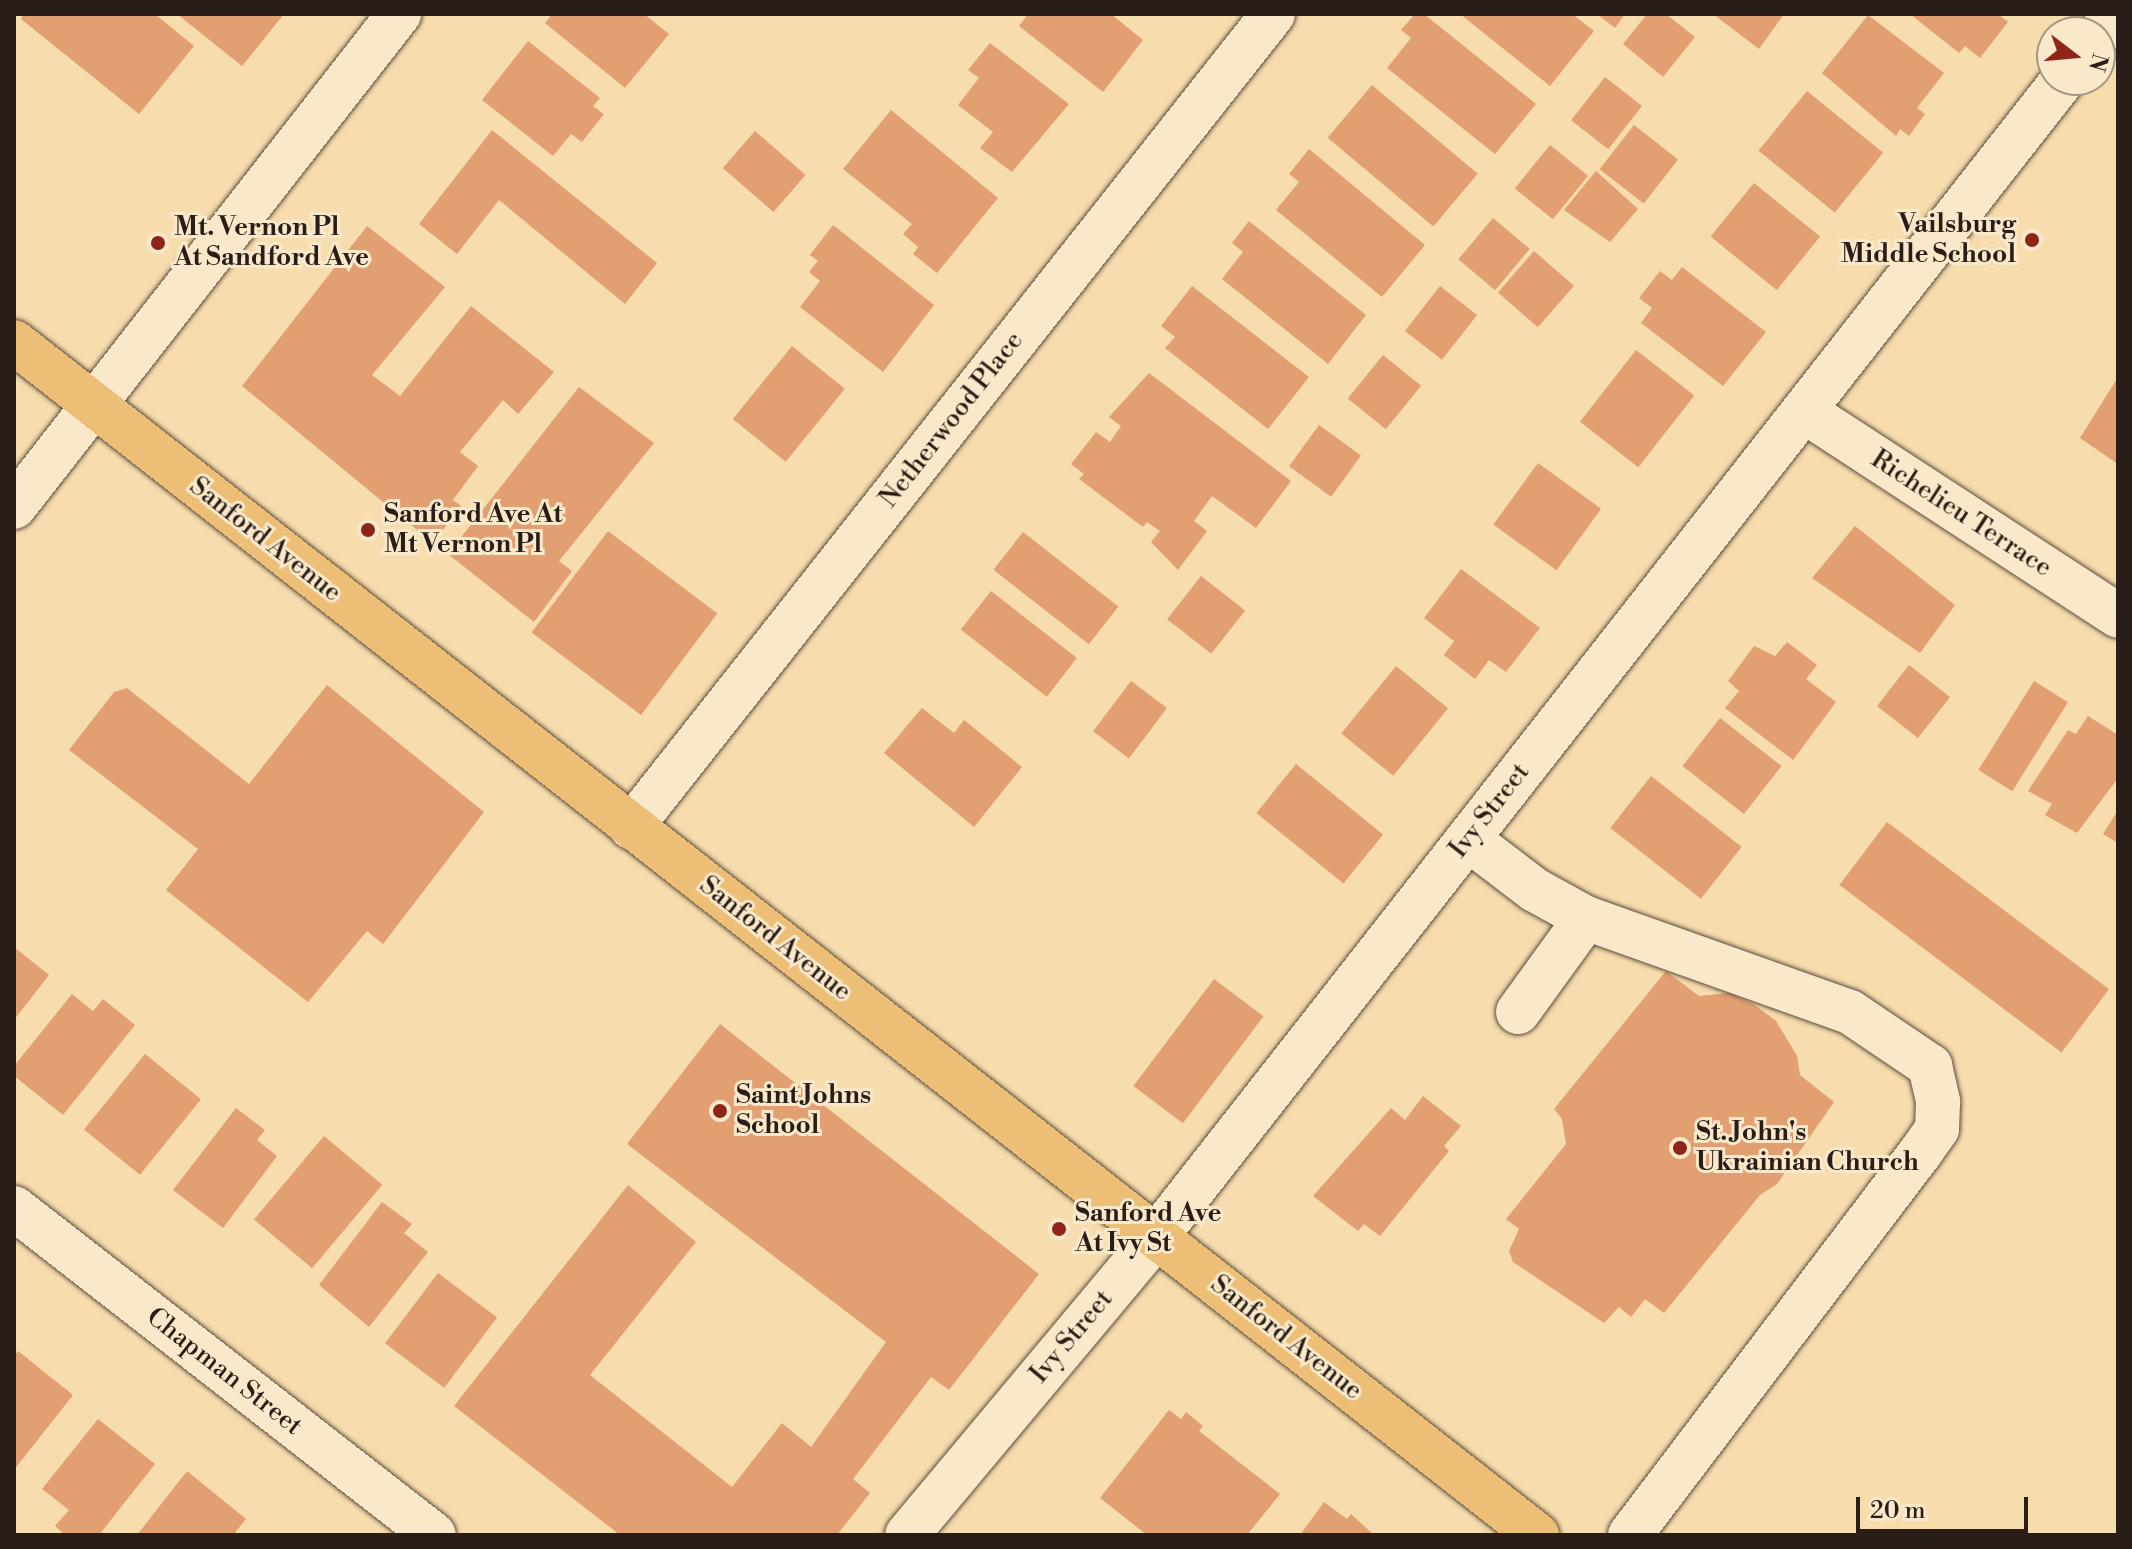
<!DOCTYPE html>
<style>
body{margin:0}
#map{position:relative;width:2132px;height:1549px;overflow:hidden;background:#f7dcad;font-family:"Libre Bodoni",serif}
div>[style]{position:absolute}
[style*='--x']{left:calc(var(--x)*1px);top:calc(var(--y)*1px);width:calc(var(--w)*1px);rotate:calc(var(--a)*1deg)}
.building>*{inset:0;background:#e29f72;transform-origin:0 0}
.roads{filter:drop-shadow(0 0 2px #5c4d3c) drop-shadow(0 0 2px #5c4d3c)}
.minor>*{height:44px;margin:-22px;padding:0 22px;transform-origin:22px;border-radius:22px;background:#fae8ca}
.major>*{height:44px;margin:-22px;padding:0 22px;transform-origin:22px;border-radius:22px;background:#ecbe76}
.dots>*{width:22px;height:22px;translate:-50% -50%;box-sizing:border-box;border:4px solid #fae8ca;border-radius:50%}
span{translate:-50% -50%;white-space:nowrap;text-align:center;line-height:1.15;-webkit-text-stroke:6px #fae8ca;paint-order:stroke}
.poi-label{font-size:26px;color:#281d17;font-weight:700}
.right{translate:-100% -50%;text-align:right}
.left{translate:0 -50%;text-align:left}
.street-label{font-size:26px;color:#281d17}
.frame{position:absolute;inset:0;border:16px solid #281d17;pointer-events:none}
.north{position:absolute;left:2036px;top:16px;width:80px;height:80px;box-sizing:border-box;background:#fae8ca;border:2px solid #a69782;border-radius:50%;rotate:106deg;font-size:22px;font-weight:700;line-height:32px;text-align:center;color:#281d17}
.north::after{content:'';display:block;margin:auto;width:28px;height:36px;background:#8f2418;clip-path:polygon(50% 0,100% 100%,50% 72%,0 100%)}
.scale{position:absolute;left:1856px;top:1497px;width:172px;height:36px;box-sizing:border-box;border:4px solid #281d17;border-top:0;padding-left:10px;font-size:24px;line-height:28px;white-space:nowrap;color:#281d17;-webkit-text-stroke:6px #fae8ca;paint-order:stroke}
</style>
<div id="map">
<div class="building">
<div style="clip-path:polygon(24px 14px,155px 14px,194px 46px,139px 114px,21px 19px)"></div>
<div style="clip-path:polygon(177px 14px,284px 14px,242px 66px)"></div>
<div style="clip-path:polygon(552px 14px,644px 14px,669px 34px,625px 88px,545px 23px)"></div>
<div style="clip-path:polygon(1028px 14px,1111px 14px,1143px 40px,1103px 92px,1019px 26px)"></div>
<div style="clip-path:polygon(1415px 14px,1424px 14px,1536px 104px,1495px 154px,1387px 68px,1411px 38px,1401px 30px)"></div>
<div style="clip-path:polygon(1460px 14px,1572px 14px,1594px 31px,1550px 86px)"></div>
<div style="clip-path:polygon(1597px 14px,1625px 14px,1615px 28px)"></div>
<div style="clip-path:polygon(1647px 14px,1666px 14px,1695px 37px,1663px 77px,1623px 44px)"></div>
<div style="clip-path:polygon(1713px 14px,1784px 14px,1759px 49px)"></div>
<div style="clip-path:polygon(1910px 14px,1998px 14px,2008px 22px,1980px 58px,1965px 46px,1959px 53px)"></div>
<div style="clip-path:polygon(1868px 15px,1944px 73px,1917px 108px,1925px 114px,1909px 136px,1900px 129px,1896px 136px,1822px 73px)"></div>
<div style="clip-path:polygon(528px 41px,600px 98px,593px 106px,604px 114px,582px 142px,571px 134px,553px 156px,482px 100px)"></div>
<div style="clip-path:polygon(990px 43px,1069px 104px,1012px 172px,980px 148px,993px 132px,958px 105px,979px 78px,968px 70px)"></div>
<div style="left:1605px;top:77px;width:47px;height:55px;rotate:38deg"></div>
<div style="left:1372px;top:85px;width:138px;height:69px;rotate:40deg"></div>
<div style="left:1807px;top:91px;width:98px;height:77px;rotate:39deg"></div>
<div style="clip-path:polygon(891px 110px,998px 198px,937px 273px,913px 254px,918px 247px,903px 234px,912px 224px,843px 169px)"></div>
<div style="left:1634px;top:125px;width:56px;height:56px;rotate:38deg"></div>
<div style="clip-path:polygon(492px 130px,657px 263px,625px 304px,499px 200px,457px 254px,419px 224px)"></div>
<div style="left:755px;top:131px;width:67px;height:49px;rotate:41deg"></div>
<div style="left:1550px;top:145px;width:49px;height:56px;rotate:39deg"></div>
<div style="clip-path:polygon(1309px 149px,1425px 245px,1382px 297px,1276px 210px,1299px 182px,1289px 174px)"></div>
<div style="clip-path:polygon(1596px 171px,1638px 209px,1610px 242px,1564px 210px)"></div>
<div style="left:1754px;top:183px;width:85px;height:69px;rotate:39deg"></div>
<div style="left:1493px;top:218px;width:48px;height:54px;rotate:40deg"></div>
<div style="clip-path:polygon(1249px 221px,1366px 315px,1328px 364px,1222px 279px,1243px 252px,1232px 243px)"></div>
<div style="clip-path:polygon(833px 225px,934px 305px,883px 372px,800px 307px,820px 281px,809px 272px,818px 261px,810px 255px)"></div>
<div style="clip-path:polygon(367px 226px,445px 287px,372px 375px,400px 396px,471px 306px,554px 372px,518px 414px,503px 400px,460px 452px,478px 466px,453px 500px,461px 506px,433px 543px,242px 386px)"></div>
<div style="left:1534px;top:251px;width:53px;height:55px;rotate:41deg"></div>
<div style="clip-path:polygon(1682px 267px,1766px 332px,1723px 386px,1641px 323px,1652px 308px,1639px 298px,1660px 271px,1672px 280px)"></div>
<div style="clip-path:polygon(1192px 286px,1309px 377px,1268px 429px,1165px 348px,1175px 337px,1161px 326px)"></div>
<div style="left:1440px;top:286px;width:47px;height:57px;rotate:38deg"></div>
<div style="left:792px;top:346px;width:68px;height:94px;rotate:39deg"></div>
<div style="left:1636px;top:350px;width:74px;height:91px;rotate:38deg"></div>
<div style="left:1383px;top:355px;width:49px;height:56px;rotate:39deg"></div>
<div style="clip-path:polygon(1149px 373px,1291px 481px,1256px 528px,1212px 496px,1194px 521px,1207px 531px,1178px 570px,1151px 542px,1160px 531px,1147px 522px,1143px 527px,1079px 479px,1084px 474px,1071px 464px,1096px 432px,1110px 442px,1121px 426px,1109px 417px)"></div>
<div style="clip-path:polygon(2118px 377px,2118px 464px,2080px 438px)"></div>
<div style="clip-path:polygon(579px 387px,654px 443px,559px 561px,572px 571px,534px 622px,448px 554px)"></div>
<div style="left:1319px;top:425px;width:52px;height:51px;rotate:36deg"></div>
<div style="left:1538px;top:463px;width:78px;height:76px;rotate:36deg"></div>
<div style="clip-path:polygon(1855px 526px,1955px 605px,1920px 653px,1812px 578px)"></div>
<div style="left:608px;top:531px;width:137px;height:127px;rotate:37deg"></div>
<div style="left:1023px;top:532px;width:121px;height:48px;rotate:38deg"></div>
<div style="clip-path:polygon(1461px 569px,1540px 628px,1506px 672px,1489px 660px,1475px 679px,1444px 655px,1454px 641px,1424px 618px)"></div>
<div style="left:1201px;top:576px;width:56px;height:55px;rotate:38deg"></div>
<div style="left:991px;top:591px;width:109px;height:49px;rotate:38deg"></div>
<div style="clip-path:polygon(1787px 642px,1817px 665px,1806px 679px,1836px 702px,1793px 760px,1725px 708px,1739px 691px,1728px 681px,1754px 646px,1775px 656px)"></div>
<div style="left:1909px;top:665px;width:52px;height:52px;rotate:38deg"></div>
<div style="left:1396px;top:666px;width:67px;height:87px;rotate:39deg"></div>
<div style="left:1131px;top:681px;width:45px;height:63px;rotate:37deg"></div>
<div style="left:2034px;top:681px;width:40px;height:105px;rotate:32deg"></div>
<div style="clip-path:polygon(327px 685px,484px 812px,383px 944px,367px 931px,308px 1002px,166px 890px,198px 849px,69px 750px,114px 692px,127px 688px,249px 784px)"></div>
<div style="clip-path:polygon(922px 708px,954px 733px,964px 720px,1022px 767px,974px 827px,884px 753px)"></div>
<div style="clip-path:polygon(2088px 716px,2118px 735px,2118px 778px,2077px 833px,2045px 815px,2052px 804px,2028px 791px,2068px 730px,2076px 734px)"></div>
<div style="left:1720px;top:718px;width:78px;height:61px;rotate:38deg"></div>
<div style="left:1296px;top:764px;width:112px;height:63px;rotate:39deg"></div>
<div style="left:1651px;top:776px;width:115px;height:66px;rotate:38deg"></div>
<div style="clip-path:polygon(2118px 810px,2118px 843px,2103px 834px)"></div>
<div style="left:1887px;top:822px;width:278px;height:79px;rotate:37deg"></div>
<div style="clip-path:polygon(14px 947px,49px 975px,14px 1020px)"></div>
<div style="clip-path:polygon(1666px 971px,1699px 996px,1729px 993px,1755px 1005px,1776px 1021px,1797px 1056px,1800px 1075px,1834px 1102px,1777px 1184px,1760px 1195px,1664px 1313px,1645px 1299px,1631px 1317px,1619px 1307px,1604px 1323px,1513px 1262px,1509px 1251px,1519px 1229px,1506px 1219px,1566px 1144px,1562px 1119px,1554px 1109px)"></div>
<div style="left:1214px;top:979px;width:62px;height:134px;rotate:37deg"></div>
<div style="clip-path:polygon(72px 994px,93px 1011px,103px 999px,135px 1025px,63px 1115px,14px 1076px,14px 1066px)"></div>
<div style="clip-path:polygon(720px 1024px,1039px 1274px,949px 1390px,931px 1377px,853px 1479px,870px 1493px,837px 1535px,620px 1535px,454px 1406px,628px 1185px,696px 1242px,590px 1375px,732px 1487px,782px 1423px,811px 1447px,886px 1342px,627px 1144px)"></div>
<div style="left:145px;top:1054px;width:72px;height:97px;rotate:39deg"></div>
<div style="clip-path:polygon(1423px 1096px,1461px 1126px,1444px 1146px,1449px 1151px,1380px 1236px,1364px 1224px,1358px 1231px,1313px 1196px,1391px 1108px,1405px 1120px)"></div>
<div style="clip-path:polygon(236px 1108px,265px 1130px,257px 1140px,277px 1156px,223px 1228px,173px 1190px)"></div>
<div style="left:324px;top:1136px;width:76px;height:109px;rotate:40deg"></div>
<div style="clip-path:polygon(382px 1202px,412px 1224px,404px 1233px,428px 1252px,369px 1327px,319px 1285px)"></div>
<div style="left:438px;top:1273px;width:74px;height:88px;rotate:37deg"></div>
<div style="clip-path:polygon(18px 1351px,73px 1395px,14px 1470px,14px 1356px)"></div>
<div style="clip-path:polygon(1169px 1410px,1181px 1419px,1186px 1412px,1203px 1426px,1199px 1431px,1280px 1494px,1247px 1535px,1147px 1535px,1100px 1498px)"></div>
<div style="clip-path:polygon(98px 1419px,155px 1464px,99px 1535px,65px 1535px,55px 1526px,69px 1510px,42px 1489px)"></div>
<div style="clip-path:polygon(187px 1471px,246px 1519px,233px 1535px,137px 1535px)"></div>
<div style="clip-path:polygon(1324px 1502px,1347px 1519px,1351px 1514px,1374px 1535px,1300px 1535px)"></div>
</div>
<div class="roads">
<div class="minor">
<div style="--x:2100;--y:33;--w:24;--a:-52"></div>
<div style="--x:1804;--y:411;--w:375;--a:33.1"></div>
<div style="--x:14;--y:507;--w:626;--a:-52.01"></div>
<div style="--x:631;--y:827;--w:1036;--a:-51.7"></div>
<div style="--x:1468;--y:839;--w:84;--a:37.3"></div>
<div style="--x:1535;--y:890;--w:58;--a:28.8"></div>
<div style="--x:1586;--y:918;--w:280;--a:19.6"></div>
<div style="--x:1850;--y:1012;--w:97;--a:34"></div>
<div style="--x:1930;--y:1066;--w:37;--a:77"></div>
<div style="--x:1938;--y:1102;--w:27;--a:92"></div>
<div style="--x:1937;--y:1129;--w:29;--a:125"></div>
<div style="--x:1920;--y:1153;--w:480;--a:127.2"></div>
<div style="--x:1518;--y:1012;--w:116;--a:-54.1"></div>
<div style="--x:14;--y:1208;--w:532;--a:37.9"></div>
<div style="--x:907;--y:1535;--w:388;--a:-50.1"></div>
<div style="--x:1156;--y:1237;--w:1470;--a:-51.91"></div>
</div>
<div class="major">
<div style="--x:14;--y:342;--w:1935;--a:38.07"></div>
</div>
</div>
<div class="dots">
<div style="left:2032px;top:240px;background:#8f2418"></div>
<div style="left:158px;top:243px;background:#8f2418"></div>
<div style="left:368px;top:530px;background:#8f2418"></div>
<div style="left:720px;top:1111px;background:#8f2418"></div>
<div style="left:1680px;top:1148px;background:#8f2418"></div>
<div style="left:1059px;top:1229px;background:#8f2418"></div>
</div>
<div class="poi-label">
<span class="right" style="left:2016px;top:240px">Vailsburg<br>Middle School</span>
<span class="left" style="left:174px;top:243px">Mt. Vernon Pl<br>At Sandford Ave</span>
<span class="left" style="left:384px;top:530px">Sanford Ave At<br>Mt Vernon Pl</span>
<span class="left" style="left:736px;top:1111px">Saint Johns<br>School</span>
<span class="left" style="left:1696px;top:1148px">St. John's<br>Ukrainian Church</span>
<span class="left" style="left:1075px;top:1229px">Sanford Ave<br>At Ivy St</span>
</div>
<div class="street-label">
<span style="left:952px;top:420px;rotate:-52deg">Netherwood Place</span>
<span style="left:1961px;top:514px;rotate:33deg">Richelieu Terrace</span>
<span style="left:265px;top:540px;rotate:38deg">Sanford Avenue</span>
<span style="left:1490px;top:811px;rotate:-52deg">Ivy Street</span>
<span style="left:775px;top:939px;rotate:38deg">Sanford Avenue</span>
<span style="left:1072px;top:1337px;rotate:-50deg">Ivy Street</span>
<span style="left:1286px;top:1338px;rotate:38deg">Sanford Avenue</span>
<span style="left:224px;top:1372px;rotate:38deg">Chapman Street</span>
</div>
<div class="frame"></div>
<div class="north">N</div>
<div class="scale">20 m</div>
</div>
